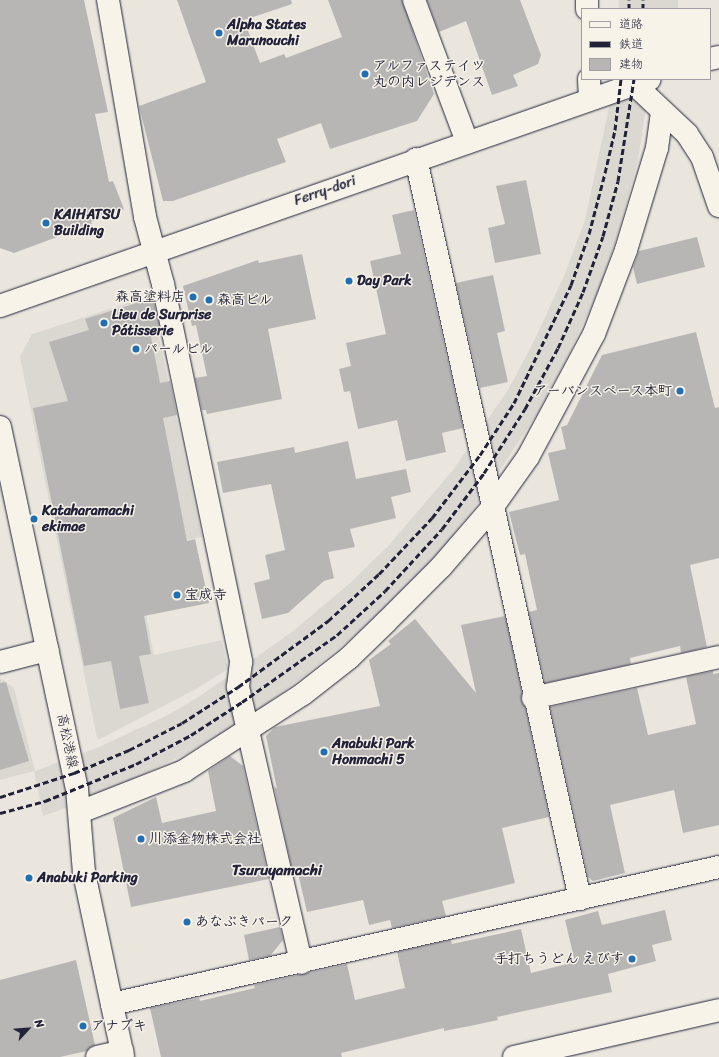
<!DOCTYPE html>
<meta charset="utf-8">
<style>
body{margin:0}
#map{position:relative;width:719px;height:1057px;overflow:hidden;background:#eae6de;font-family:Sriracha,"Klee One",sans-serif}
div>[style]{position:absolute}
[style*='--x']{left:calc(var(--x)*1px);top:calc(var(--y)*1px);width:calc(var(--w)*1px);rotate:calc(var(--a)*1deg)}
.built>*{inset:0;background:#dbd8d2;transform-origin:0 0}
.building>*{inset:0;background:#b8b6b5}
.roads{filter:drop-shadow(0 0 1px #22223b) drop-shadow(0 0 1px #22223b)}
.minor>*{height:22px;margin:-11px;padding:0 11px;transform-origin:11px;border-radius:11px;background:#f7f3e8}
.tertiary>*{height:22px;margin:-11px;padding:0 11px;transform-origin:11px;border-radius:11px;background:#f7f3e8}
.secondary>*{height:22px;margin:-11px;padding:0 11px;transform-origin:11px;border-radius:11px;background:#f7f3e8}
.rail>*{height:3px;margin-top:-1.5px;transform-origin:0;background:repeating-linear-gradient(90deg,#22223b 0 6px,transparent 0 9px)}
.dots>*{width:11px;height:11px;translate:-50% -50%;box-sizing:border-box;border:2px solid #f7f3e8;border-radius:50%}
span{translate:-50% -50%;white-space:nowrap;text-align:center;line-height:1.15;-webkit-text-stroke:3px #f7f3e8;paint-order:stroke}
.poi-label{font-size:14px;color:#22223b;font-weight:700}
.left{translate:0 -50%;text-align:left}
.right{translate:-100% -50%;text-align:right}
.street-label{font-size:14px;color:#22223b}
.neighbourhood-label{font-size:15px;color:#22223b;font-weight:700}
.legend{position:absolute;left:581px;top:8px;width:130px;height:72px;box-sizing:border-box;background:#f7f3e8;border:1px solid #a29fa3;margin:0;padding:5px 7px;list-style:none;font-size:12px;color:#22223b}
.legend li{display:flex;align-items:center;gap:8px;height:20px}
.legend b{width:20px;border:1px solid #a29fa3}
.north{position:absolute;left:8px;top:1009px;width:40px;height:40px;-webkit-text-stroke:3px #f7f3e8;paint-order:stroke;rotate:64deg;font-size:11px;font-weight:700;line-height:16px;text-align:center;color:#22223b}
.north::after{content:'';display:block;margin:auto;width:14px;height:18px;background:#22223b;clip-path:polygon(50% 0,100% 100%,50% 72%,0 100%)}
</style>
<div id="map">
<div class="built">
<div style="left:619px;top:0;width:59px;height:9px"></div>
<div style="clip-path:polygon(615px 79px,650px 79px,638px 161px,617px 237px,597px 294px,568px 356px,537px 414px,478px 503px,432px 562px,381px 614px,302px 678px,248px 717px,188px 753px,93px 798px,43px 816px,34px 771px,0 780px,0 678px,14px 688px,35px 771px,99px 747px,168px 715px,200px 696px,292px 632px,349px 584px,389px 545px,453px 470px,508px 390px,534px 341px,564px 276px,585px 220px)"></div>
<div style="clip-path:polygon(150px 296px,202px 537px,133px 550px,154px 655px,222px 640px,228px 669px,196px 689px,100px 739px,97px 738px,20px 357px,32px 334px)"></div>
</div>
<div class="building">
<div style="clip-path:polygon(0 0,84px 0,108px 112px,95px 114px,109px 182px,113px 181px,124px 209px,91px 222px,92px 224px,14px 253px,0 248px)"></div>
<div style="clip-path:polygon(177px 0,291px 0,292px 4px,244px 20px,260px 63px,284px 54px,286px 58px,342px 37px,328px 0,402px 0,434px 94px,417px 121px,330px 149px,321px 123px,277px 139px,286px 162px,173px 201px,163px 201px,139px 106px,206px 82px)"></div>
<div style="clip-path:polygon(427px 0,520px 0,541px 55px,538px 64px,513px 75px,518px 86px,492px 95px,466px 21px,439px 32px)"></div>
<div style="clip-path:polygon(526px 180px,541px 254px,495px 263px,488px 228px,505px 224px,496px 186px)"></div>
<div style="clip-path:polygon(414px 210px,463px 428px,442px 433px,446px 452px,406px 461px,397px 420px,358px 429px,350px 391px,344px 392px,339px 369px,351px 366px,346px 343px,386px 334px,370px 261px,401px 254px,392px 215px)"></div>
<div style="clip-path:polygon(697px 237px,705px 267px,637px 284px,633px 267px,639px 251px)"></div>
<div style="clip-path:polygon(302px 254px,316px 319px,268px 329px,282px 399px,207px 414px,206px 410px,202px 410px,195px 378px,207px 376px,196px 325px,192px 326px,183px 286px,258px 260px,259px 263px)"></div>
<div style="clip-path:polygon(493px 275px,505px 331px,497px 333px,508px 382px,480px 388px,456px 283px)"></div>
<div style="clip-path:polygon(153px 298px,161px 334px,151px 337px,160px 383px,170px 381px,177px 415px,163px 418px,187px 541px,195px 539px,209px 603px,144px 616px,151px 654px,139px 656px,149px 703px,120px 709px,111px 661px,84px 666px,33px 408px,68px 401px,49px 342px,89px 330px,85px 319px)"></div>
<div style="clip-path:polygon(696px 332px,715px 408px,719px 407px,719px 558px,690px 565px,707px 647px,681px 653px,680px 646px,630px 658px,631px 664px,545px 683px,529px 612px,537px 610px,525px 554px,520px 555px,509px 512px,559px 500px,548px 453px,566px 449px,561px 427px,567px 425px,602px 355px)"></div>
<div style="clip-path:polygon(348px 441px,356px 479px,406px 469px,411px 492px,391px 497px,396px 518px,350px 529px,355px 547px,328px 552px,334px 578px,324px 581px,288px 613px,262px 619px,254px 583px,270px 579px,265px 555px,285px 550px,271px 484px,223px 493px,217px 462px,294px 447px,295px 453px)"></div>
<div style="clip-path:polygon(505px 616px,522px 693px,521px 700px,525px 707px,549px 817px,502px 828px,515px 883px,442px 901px,446px 916px,392px 928px,390px 920px,369px 925px,363px 900px,307px 912px,298px 873px,293px 874px,274px 786px,277px 789px,266px 736px,275px 727px,380px 706px,369px 660px,391px 644px,388px 641px,415px 619px,476px 693px,461px 625px)"></div>
<div style="clip-path:polygon(713px 671px,713px 674px,719px 673px,719px 825px,683px 833px,674px 790px,610px 805px,625px 873px,593px 881px,588px 877px,550px 707px,637px 688px,648px 735px,696px 724px,686px 677px)"></div>
<div style="clip-path:polygon(6px 682px,29px 761px,0 770px,0 683px)"></div>
<div style="clip-path:polygon(230px 756px,243px 766px,269px 879px,131px 907px,113px 818px,156px 797px,162px 823px,216px 811px,208px 771px)"></div>
<div style="clip-path:polygon(665px 910px,672px 940px,652px 945px,656px 961px,608px 974px,612px 992px,497px 1017px,498px 1020px,470px 1026px,444px 1031px,444px 1028px,341px 1053px,342px 1057px,161px 1057px,150px 1008px,199px 998px,200px 1001px,255px 988px,254px 985px,347px 964px,355px 1000px,405px 988px,397px 952px,451px 940px,452px 944px,521px 929px,531px 973px,575px 962px,565px 920px,598px 911px,602px 925px)"></div>
<div style="clip-path:polygon(280px 927px,283px 940px,270px 956px,249px 960px,244px 935px)"></div>
<div style="clip-path:polygon(76px 960px,95px 1045px,87px 1051px,60px 1057px,0 1057px,0 980px)"></div>
</div>
<div class="roads">
<div class="minor">
<div style="--x:108;--y:0;--w:220;--a:80.3"></div>
<div style="--x:145;--y:217;--w:69;--a:75"></div>
<div style="--x:163;--y:284;--w:386;--a:78.3"></div>
<div style="--x:241;--y:662;--w:25;--a:97"></div>
<div style="--x:238;--y:687;--w:283;--a:77.1"></div>
<div style="--x:414;--y:0;--w:152;--a:69.5"></div>
<div style="--x:416;--y:159;--w:758;--a:77.5"></div>
<div style="--x:0;--y:662;--w:49;--a:-14.3"></div>
<div style="--x:533;--y:698;--w:190;--a:-12.4"></div>
<div style="--x:80;--y:812;--w:112;--a:-21.5"></div>
<div style="--x:184;--y:771;--w:142;--a:-32.9"></div>
<div style="--x:303;--y:694;--w:58;--a:-38"></div>
<div style="--x:349;--y:658;--w:52;--a:-44.2"></div>
<div style="--x:386;--y:622;--w:78;--a:-45"></div>
<div style="--x:441;--y:567;--w:78;--a:-49.2"></div>
<div style="--x:492;--y:508;--w:62;--a:-54.8"></div>
<div style="--x:528;--y:457;--w:140;--a:-61.8"></div>
<div style="--x:594;--y:334;--w:90;--a:-69.1"></div>
<div style="--x:626;--y:250;--w:107;--a:-73.1"></div>
<div style="--x:657;--y:148;--w:37;--a:-82"></div>
<div style="--x:112;--y:1004;--w:622;--a:-12.72"></div>
<div style="--x:97;--y:1057;--w:26;--a:-13"></div>
</div>
<div class="tertiary">
<div style="--x:587;--y:9;--w:9;--a:-90"></div>
<div style="--x:710;--y:59;--w:9;--a:-13"></div>
<div style="--x:589;--y:79;--w:20;--a:87"></div>
<div style="--x:634;--y:84;--w:73;--a:43.3"></div>
<div style="--x:687;--y:134;--w:27;--a:57"></div>
<div style="--x:702;--y:157;--w:52;--a:70.9"></div>
<div style="--x:0;--y:306;--w:688;--a:-19.25"></div>
<div style="--x:514;--y:1057;--w:210;--a:-12.9"></div>
</div>
<div class="secondary">
<div style="--x:0;--y:427;--w:370;--a:78"></div>
<div style="--x:77;--y:789;--w:84;--a:85.2"></div>
<div style="--x:84;--y:873;--w:188;--a:78"></div>
</div>
</div>
<div class="rail">
<div style="--x:629;--y:9;--w:9;--a:-90"></div>
<div style="--x:643;--y:9;--w:9;--a:-90"></div>
<div style="--x:0;--y:797;--w:78;--a:-18"></div>
<div style="--x:74;--y:773;--w:60;--a:-22.7"></div>
<div style="--x:129;--y:750;--w:59;--a:-27"></div>
<div style="--x:182;--y:723;--w:67;--a:-32.7"></div>
<div style="--x:238;--y:687;--w:112;--a:-36.3"></div>
<div style="--x:328;--y:621;--w:69;--a:-42.7"></div>
<div style="--x:379;--y:574;--w:77;--a:-46.6"></div>
<div style="--x:432;--y:518;--w:79;--a:-52.7"></div>
<div style="--x:480;--y:455;--w:62;--a:-56.8"></div>
<div style="--x:514;--y:403;--w:131;--a:-64.2"></div>
<div style="--x:571;--y:285;--w:54;--a:-70.6"></div>
<div style="--x:589;--y:234;--w:63;--a:-75.3"></div>
<div style="--x:605;--y:173;--w:44;--a:-76.9"></div>
<div style="--x:615;--y:130;--w:51;--a:-83.3"></div>
<div style="--x:0;--y:813;--w:47;--a:-14.9"></div>
<div style="--x:45;--y:801;--w:98;--a:-22.1"></div>
<div style="--x:136;--y:764;--w:62;--a:-27.8"></div>
<div style="--x:191;--y:735;--w:61;--a:-32.9"></div>
<div style="--x:242;--y:702;--w:116;--a:-35.2"></div>
<div style="--x:337;--y:635;--w:65;--a:-42.5"></div>
<div style="--x:385;--y:591;--w:84;--a:-47.4"></div>
<div style="--x:442;--y:529;--w:70;--a:-53.1"></div>
<div style="--x:484;--y:473;--w:76;--a:-57.4"></div>
<div style="--x:525;--y:409;--w:69;--a:-61.6"></div>
<div style="--x:558;--y:348;--w:61;--a:-65.9"></div>
<div style="--x:583;--y:292;--w:59;--a:-70.3"></div>
<div style="--x:603;--y:236;--w:57;--a:-74.7"></div>
<div style="--x:618;--y:181;--w:103;--a:-81.1"></div>
</div>
<div class="dots">
<div style="left:219px;top:33px;background:#1f6fb2"></div>
<div style="left:365px;top:74px;background:#1f6fb2"></div>
<div style="left:46px;top:223px;background:#1f6fb2"></div>
<div style="left:349px;top:281px;background:#1f6fb2"></div>
<div style="left:193px;top:297px;background:#1f6fb2"></div>
<div style="left:209px;top:300px;background:#1f6fb2"></div>
<div style="left:104px;top:323px;background:#1f6fb2"></div>
<div style="left:136px;top:349px;background:#1f6fb2"></div>
<div style="left:680px;top:391px;background:#1f6fb2"></div>
<div style="left:34px;top:519px;background:#1f6fb2"></div>
<div style="left:177px;top:595px;background:#1f6fb2"></div>
<div style="left:324px;top:752px;background:#1f6fb2"></div>
<div style="left:141px;top:839px;background:#1f6fb2"></div>
<div style="left:29px;top:878px;background:#1f6fb2"></div>
<div style="left:187px;top:922px;background:#1f6fb2"></div>
<div style="left:632px;top:959px;background:#1f6fb2"></div>
<div style="left:83px;top:1026px;background:#1f6fb2"></div>
</div>
<div class="poi-label">
<span class="left" style="left:227px;top:33px">Alpha States<br>Marunouchi</span>
<span class="left" style="left:373px;top:74px">アルファステイツ<br>丸の内レジデンス</span>
<span class="left" style="left:54px;top:223px">KAIHATSU<br>Building</span>
<span class="left" style="left:357px;top:281px">Day Park</span>
<span class="right" style="left:185px;top:297px">森高塗料店</span>
<span class="left" style="left:217px;top:300px">森高ビル</span>
<span class="left" style="left:112px;top:323px">Lieu de Surprise<br>Pátisserie</span>
<span class="left" style="left:144px;top:349px">パールビル</span>
<span class="right" style="left:672px;top:391px">アーバンスペース本町</span>
<span class="left" style="left:42px;top:519px">Kataharamachi<br>ekimae</span>
<span class="left" style="left:185px;top:595px">宝成寺</span>
<span class="left" style="left:332px;top:752px">Anabuki Park<br>Honmachi 5</span>
<span class="left" style="left:149px;top:839px">川添金物株式会社</span>
<span class="left" style="left:37px;top:878px">Anabuki Parking</span>
<span class="left" style="left:195px;top:922px">あなぶきパーク</span>
<span class="right" style="left:624px;top:959px">手打ちうどん えびす</span>
<span class="left" style="left:91px;top:1026px">アナブキ</span>
</div>
<div class="street-label">
<span style="left:325px;top:191px;rotate:-19deg">Ferry-dori</span>
<span style="left:67px;top:741px;rotate:78deg">高松港線</span>
</div>
<div class="neighbourhood-label">
<span style="left:277px;top:871px">Tsuruyamachi</span>
</div>
<ul class="legend">
<li><b style="height:5px;background:#f7f3e8"></b>道路</li>
<li><b style="height:5px;background:#22223b"></b>鉄道</li>
<li><b style="height:11px;background:#b8b6b5"></b>建物</li>
</ul>
<div class="north">N</div>
</div>
